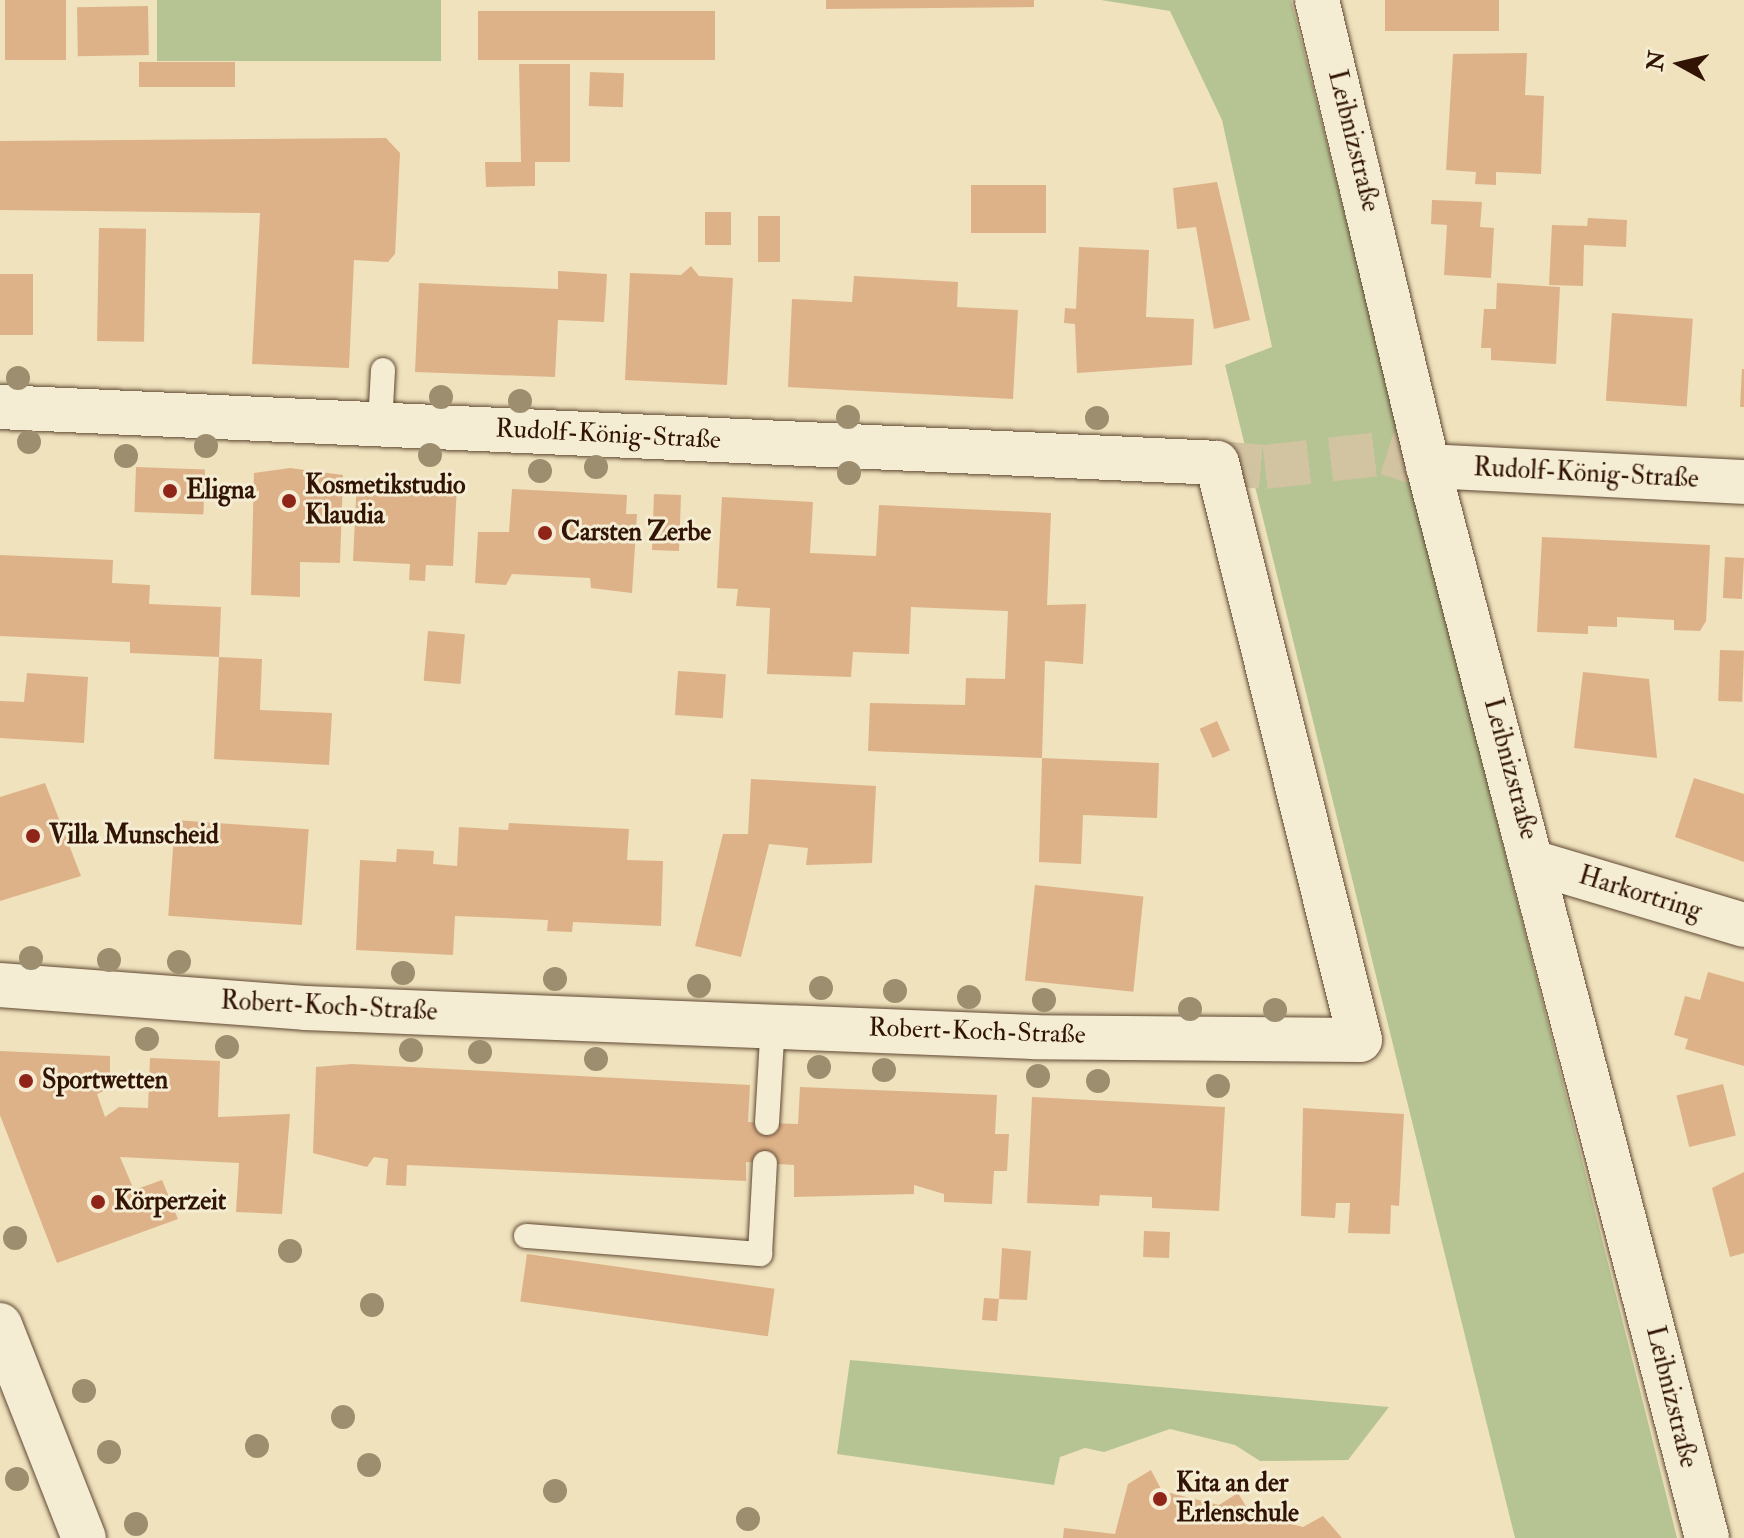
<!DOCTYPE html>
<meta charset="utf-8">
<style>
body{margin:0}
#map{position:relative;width:1744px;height:1538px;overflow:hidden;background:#efe2bd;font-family:"IM FELL Double Pica",serif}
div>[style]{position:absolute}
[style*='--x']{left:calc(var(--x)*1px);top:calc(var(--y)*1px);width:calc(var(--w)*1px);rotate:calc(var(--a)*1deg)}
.green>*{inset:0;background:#b6c493;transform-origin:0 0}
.building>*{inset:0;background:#deb288;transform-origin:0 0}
.street-tunnel>*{height:44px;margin-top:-22px;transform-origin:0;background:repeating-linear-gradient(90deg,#d2c3a1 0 44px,transparent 0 66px)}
.roads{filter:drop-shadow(0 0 2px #604832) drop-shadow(0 0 2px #604832)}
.lane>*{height:24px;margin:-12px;padding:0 12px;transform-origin:12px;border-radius:12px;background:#f5ecd4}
.street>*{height:44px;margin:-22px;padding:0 22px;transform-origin:22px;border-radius:22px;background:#f5ecd4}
.secondary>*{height:44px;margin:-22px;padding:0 22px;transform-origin:22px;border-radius:22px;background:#f5ecd4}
.trees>*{width:24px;height:24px;margin:-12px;border-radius:50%;background:#9c8e6f}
.dots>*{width:22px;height:22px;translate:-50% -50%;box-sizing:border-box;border:4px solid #f5ecd4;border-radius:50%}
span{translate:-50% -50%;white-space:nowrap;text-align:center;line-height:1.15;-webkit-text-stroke:6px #f5ecd4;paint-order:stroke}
.street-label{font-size:26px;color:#311404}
.poi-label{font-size:26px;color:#311404;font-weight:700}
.left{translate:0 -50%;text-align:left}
.north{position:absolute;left:1640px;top:24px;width:80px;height:80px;-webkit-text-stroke:6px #f5ecd4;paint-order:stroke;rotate:278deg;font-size:22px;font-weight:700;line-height:32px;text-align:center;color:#311404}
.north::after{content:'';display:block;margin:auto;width:28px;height:36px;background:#311404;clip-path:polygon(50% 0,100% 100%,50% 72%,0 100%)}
</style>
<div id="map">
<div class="green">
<div style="left:157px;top:0;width:284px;height:61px"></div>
<div style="clip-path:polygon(1101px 0,1291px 0,1677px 1538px,1515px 1538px,1225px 365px,1272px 347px,1222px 120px,1170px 11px)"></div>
<div style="clip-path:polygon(850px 1360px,1389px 1407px,1348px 1460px,1260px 1461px,1235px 1445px,1170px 1429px,1104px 1452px,1085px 1448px,1060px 1457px,1054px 1485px,837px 1454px)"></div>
</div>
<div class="building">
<div style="left:5px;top:0;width:61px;height:60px"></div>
<div style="clip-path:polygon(826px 0,1034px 0,1034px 7px,826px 9px)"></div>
<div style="left:1385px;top:0;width:114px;height:31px"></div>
<div style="left:148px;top:6px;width:49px;height:71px;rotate:89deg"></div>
<div style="left:478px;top:11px;width:237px;height:49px"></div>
<div style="clip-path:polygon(1527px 53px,1525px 95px,1544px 96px,1541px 174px,1496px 172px,1496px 185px,1475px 184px,1476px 172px,1446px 170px,1453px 54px)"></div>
<div style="left:139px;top:62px;width:96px;height:25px"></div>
<div style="clip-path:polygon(519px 64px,570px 64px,570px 162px,535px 162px,535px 186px,486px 187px,485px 162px,521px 162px)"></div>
<div style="left:590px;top:72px;width:34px;height:34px;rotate:2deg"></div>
<div style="clip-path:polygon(386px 138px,400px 153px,395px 254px,388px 262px,354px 260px,349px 368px,252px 364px,260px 213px,0 210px,0 141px)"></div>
<div style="clip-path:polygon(1217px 182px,1250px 320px,1214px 329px,1196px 227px,1177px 229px,1173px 188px)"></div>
<div style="left:971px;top:185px;width:75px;height:48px"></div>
<div style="clip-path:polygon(1432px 200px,1482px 202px,1480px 227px,1494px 228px,1491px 278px,1444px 275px,1447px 225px,1431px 224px)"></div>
<div style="left:705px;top:212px;width:26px;height:33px"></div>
<div style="left:758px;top:216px;width:22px;height:46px"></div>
<div style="clip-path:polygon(1588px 218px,1627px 220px,1626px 247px,1584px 245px,1583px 286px,1549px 285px,1552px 225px,1587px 226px)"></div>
<div style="left:99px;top:228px;width:47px;height:113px;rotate:1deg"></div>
<div style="clip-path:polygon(1079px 247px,1149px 250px,1146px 317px,1194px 319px,1192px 365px,1077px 373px,1075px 324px,1064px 323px,1065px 308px,1076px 309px)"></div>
<div style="clip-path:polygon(691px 266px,699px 276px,733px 278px,727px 385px,625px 380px,630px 273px,681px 275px)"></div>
<div style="clip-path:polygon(558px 271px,607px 274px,604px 322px,558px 320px,555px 377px,415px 372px,419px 283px,558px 289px)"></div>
<div style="left:0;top:274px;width:33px;height:61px"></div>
<div style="clip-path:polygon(854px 276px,958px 282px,957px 307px,1018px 310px,1013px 399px,788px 387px,792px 299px,852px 302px)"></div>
<div style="clip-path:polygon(1497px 283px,1560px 287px,1556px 364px,1491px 360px,1491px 348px,1481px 348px,1484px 309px,1496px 309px)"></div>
<div style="left:1612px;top:313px;width:81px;height:88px;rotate:4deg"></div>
<div style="clip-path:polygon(1742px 369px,1744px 369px,1744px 407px,1740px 407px)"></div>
<div style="left:136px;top:467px;width:69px;height:45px;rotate:2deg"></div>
<div style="clip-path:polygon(290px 468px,343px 475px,340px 563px,300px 562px,300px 597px,251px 595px,254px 473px)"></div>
<div style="clip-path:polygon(357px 479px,457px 484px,453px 566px,426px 565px,425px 581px,409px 580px,410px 564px,353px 561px)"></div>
<div style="clip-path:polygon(512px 489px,627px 495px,626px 514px,637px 514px,632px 593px,591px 588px,590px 578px,512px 574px,506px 585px,475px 583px,478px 532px,509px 532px)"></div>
<div style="left:654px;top:494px;width:27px;height:56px;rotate:2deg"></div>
<div style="clip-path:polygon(722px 497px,813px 502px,810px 553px,876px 556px,879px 505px,1051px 513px,1047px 605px,1086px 604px,1083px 664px,1045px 661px,1042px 758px,1159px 763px,1157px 818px,1083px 815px,1081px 864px,1039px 862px,1042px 758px,868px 751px,870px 703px,965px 705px,966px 678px,1005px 679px,1008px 611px,911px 607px,909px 654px,853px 652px,851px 677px,767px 674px,770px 608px,736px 606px,738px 589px,717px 588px)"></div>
<div style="clip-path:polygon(1542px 537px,1710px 545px,1706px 621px,1700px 631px,1674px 630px,1674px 620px,1617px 617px,1617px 627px,1588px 626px,1588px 634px,1537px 632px)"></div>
<div style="clip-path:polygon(0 555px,113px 560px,112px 583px,150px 585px,149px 604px,221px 607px,219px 657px,262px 659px,260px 710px,332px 713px,329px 765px,214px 759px,219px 657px,130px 653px,130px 642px,0 636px)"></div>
<div style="left:1725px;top:557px;width:19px;height:41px;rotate:3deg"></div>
<div style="left:428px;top:631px;width:37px;height:50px;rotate:5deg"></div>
<div style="left:1720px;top:650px;width:24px;height:51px;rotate:2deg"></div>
<div style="left:678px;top:671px;width:48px;height:44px;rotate:4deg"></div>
<div style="clip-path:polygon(1583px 672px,1649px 679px,1657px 758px,1574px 748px)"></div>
<div style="clip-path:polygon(27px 673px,88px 677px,84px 743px,0 738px,0 701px,24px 702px)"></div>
<div style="left:1217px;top:721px;width:32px;height:19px;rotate:66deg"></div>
<div style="clip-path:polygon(1694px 778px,1744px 794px,1744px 862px,1675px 837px)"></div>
<div style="clip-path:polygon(751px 779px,876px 786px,872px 863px,806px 865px,808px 848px,769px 844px,741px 957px,695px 946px,723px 834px,748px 834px)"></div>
<div style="clip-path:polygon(45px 783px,81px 876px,0 901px,0 797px)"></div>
<div style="left:175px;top:820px;width:134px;height:96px;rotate:4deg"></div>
<div style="clip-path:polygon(509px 823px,629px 829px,627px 860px,663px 861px,661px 926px,573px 922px,572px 932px,547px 931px,548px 920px,455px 916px,453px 955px,356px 950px,360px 860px,396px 862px,397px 849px,434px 851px,433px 864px,457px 866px,459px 827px,508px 830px)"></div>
<div style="left:1035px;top:885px;width:109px;height:96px;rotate:6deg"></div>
<div style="clip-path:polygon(1708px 972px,1744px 982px,1744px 1066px,1685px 1049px,1688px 1039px,1674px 1035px,1685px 996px,1700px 1000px)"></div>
<div style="clip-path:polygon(0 1051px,110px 1056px,110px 1088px,97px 1094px,105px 1117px,119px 1107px,148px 1108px,150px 1058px,220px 1061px,218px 1117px,290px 1114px,282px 1214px,236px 1212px,239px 1163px,120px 1157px,134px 1190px,162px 1180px,178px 1219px,57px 1263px,0 1115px)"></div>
<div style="clip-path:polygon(352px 1064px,750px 1085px,748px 1122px,767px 1123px,798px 1124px,800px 1087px,997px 1095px,995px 1134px,1009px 1134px,1007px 1171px,994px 1171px,992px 1204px,944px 1202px,944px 1194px,914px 1185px,914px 1194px,794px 1197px,794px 1165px,746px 1162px,746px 1181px,407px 1165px,406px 1186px,386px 1185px,388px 1159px,374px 1157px,367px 1167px,313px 1153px,316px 1067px)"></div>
<div style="left:1723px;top:1084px;width:53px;height:48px;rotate:76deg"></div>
<div style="clip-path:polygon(1032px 1097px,1225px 1107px,1219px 1211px,1152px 1208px,1152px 1197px,1100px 1195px,1099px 1206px,1027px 1203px)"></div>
<div style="clip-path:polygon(1303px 1108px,1404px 1114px,1399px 1206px,1391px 1205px,1390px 1234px,1348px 1233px,1350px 1203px,1336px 1203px,1335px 1218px,1301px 1216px)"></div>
<div style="clip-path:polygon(1744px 1172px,1744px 1253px,1730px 1257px,1712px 1188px)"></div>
<div style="left:1144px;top:1231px;width:26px;height:26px;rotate:2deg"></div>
<div style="clip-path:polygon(1002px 1248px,1031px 1251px,1027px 1300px,999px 1299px,997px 1321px,982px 1320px,984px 1298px,999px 1299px)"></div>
<div style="left:527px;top:1254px;width:250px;height:48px;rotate:8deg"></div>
<div style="clip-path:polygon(1151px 1470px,1162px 1491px,1219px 1505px,1238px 1493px,1250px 1513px,1303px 1527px,1323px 1516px,1342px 1538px,1063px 1538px,1064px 1528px,1115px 1534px,1128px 1484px)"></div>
</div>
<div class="street-tunnel">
<div style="--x:1217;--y:463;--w:48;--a:4.8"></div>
<div style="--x:1265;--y:467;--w:123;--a:-6.5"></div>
<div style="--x:1387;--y:453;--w:43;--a:17.6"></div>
</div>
<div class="roads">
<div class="lane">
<div style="--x:380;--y:424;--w:54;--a:-86.8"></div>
<div style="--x:767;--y:1123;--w:100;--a:-86.6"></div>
<div style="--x:526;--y:1236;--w:235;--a:4.4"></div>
<div style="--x:760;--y:1254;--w:91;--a:-86.9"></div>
</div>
<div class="street">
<div style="--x:1317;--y:0;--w:479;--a:76.6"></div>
<div style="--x:1428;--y:466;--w:1108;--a:75.41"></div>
<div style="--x:0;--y:407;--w:1218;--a:2.63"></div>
<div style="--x:1217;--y:463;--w:594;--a:76.08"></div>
<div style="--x:1360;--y:1040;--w:326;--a:-179.5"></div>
<div style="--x:1034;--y:1037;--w:729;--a:-177.72"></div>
<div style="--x:306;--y:1008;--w:307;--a:-175.7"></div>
<div style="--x:1428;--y:466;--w:316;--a:2.9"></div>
<div style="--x:1536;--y:863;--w:217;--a:16.6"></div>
</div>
<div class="secondary">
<div style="--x:0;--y:1325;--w:229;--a:68.5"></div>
</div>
</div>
<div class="trees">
<div style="left:18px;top:378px"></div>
<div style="left:441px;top:397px"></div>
<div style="left:520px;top:401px"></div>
<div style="left:848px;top:417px"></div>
<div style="left:1097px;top:418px"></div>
<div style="left:29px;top:442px"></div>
<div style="left:206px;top:446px"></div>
<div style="left:430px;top:455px"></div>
<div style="left:126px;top:456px"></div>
<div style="left:596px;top:467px"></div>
<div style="left:540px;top:471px"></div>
<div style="left:849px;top:473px"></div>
<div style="left:31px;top:958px"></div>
<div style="left:109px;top:960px"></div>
<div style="left:179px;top:962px"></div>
<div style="left:403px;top:973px"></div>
<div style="left:555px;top:979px"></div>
<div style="left:699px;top:986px"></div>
<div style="left:821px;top:988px"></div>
<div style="left:895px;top:991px"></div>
<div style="left:969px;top:997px"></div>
<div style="left:1044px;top:1000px"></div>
<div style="left:1190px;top:1009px"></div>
<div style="left:1275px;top:1010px"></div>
<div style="left:147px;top:1039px"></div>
<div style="left:227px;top:1047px"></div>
<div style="left:411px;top:1050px"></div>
<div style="left:480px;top:1052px"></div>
<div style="left:596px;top:1059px"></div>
<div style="left:819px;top:1067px"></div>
<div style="left:884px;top:1070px"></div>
<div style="left:1038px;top:1076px"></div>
<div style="left:1098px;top:1081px"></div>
<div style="left:1218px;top:1086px"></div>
<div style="left:15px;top:1238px"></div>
<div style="left:290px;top:1251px"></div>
<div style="left:372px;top:1305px"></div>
<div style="left:84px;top:1391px"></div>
<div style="left:343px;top:1417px"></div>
<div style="left:257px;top:1446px"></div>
<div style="left:109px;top:1452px"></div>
<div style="left:369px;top:1465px"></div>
<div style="left:17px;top:1479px"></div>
<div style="left:555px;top:1491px"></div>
<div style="left:748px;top:1519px"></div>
<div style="left:136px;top:1524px"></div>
</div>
<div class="dots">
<div style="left:170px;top:491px;background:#8f2418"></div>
<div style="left:289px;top:501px;background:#8f2418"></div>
<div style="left:545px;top:533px;background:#8f2418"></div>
<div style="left:33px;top:836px;background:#8f2418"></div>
<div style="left:26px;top:1081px;background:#8f2418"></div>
<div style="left:98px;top:1202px;background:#8f2418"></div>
<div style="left:1160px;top:1499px;background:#8f2418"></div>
</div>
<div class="street-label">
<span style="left:1353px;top:141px;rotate:76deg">Leibnizstraße</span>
<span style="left:608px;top:435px;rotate:3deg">Rudolf-König-Straße</span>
<span style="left:1586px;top:474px;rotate:3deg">Rudolf-König-Straße</span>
<span style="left:1510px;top:769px;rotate:75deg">Leibnizstraße</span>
<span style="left:1640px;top:894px;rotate:17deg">Harkortring</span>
<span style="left:329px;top:1007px;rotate:3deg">Robert-Koch-Straße</span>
<span style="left:977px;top:1032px;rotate:2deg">Robert-Koch-Straße</span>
<span style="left:1671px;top:1397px;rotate:76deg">Leibnizstraße</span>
</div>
<div class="poi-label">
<span class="left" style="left:305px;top:501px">Kosmetikstudio<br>Klaudia</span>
<span class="left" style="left:186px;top:491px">Eligna</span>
<span class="left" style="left:561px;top:533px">Carsten Zerbe</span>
<span class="left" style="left:49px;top:836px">Villa Munscheid</span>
<span class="left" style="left:42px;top:1081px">Sportwetten</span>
<span class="left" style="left:114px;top:1202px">Körperzeit</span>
<span class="left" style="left:1176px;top:1499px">Kita an der<br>Erlenschule</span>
</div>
<div class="north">N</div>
</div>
